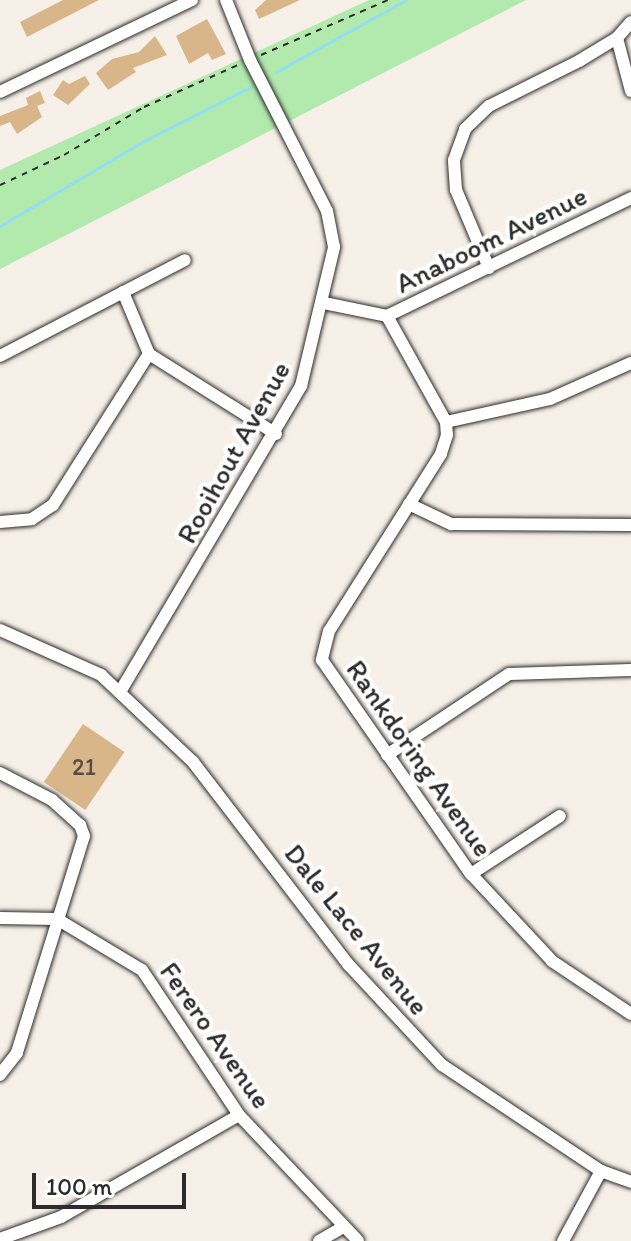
<!DOCTYPE html>
<style>
body{margin:0}
#map{position:relative;width:631px;height:1241px;overflow:hidden;background:#f7f0e8;font-family:Itim,sans-serif}
div>[style]{position:absolute}
[style*='--x']{left:calc(var(--x)*1px);top:calc(var(--y)*1px);width:calc(var(--w)*1px);rotate:calc(var(--a)*1deg)}
.green>*{inset:0;background:#b2eaad}
.stream>*{height:3px;margin:-1.5px;padding:0 1.5px;transform-origin:1.5px;border-radius:1.5px;background:#94def5}
.building>*{inset:0;background:#d8b68a;transform-origin:0 0}
.path>*{height:2px;margin-top:-1px;transform-origin:0;background:repeating-linear-gradient(90deg,#2b2b2b 0 6px,transparent 0 12px)}
.roads{filter:drop-shadow(0 0 2px #2b2b2b) drop-shadow(0 0 2px #2b2b2b)}
.minor>*{height:12px;margin:-6px;padding:0 6px;transform-origin:6px;border-radius:6px;background:#fff}
span{translate:-50% -50%;white-space:nowrap;text-align:center;line-height:1.15;-webkit-text-stroke:8px #fff;paint-order:stroke}
.number-label{font-size:24px;color:#564e43}
.number-label span{-webkit-text-stroke-width:0}
.street-label{font-size:28px;color:#2b2b2b}
.scale{position:absolute;left:32px;top:1173px;width:154px;height:36px;box-sizing:border-box;border:4px solid #2b2b2b;border-top:0;padding-left:10px;font-size:24px;line-height:28px;white-space:nowrap;color:#2b2b2b;-webkit-text-stroke:6px #fff;paint-order:stroke}
</style>
<div id="map">
<div class="green">
<div style="clip-path:polygon(369px 0,526px 0,0 269px,0 170px)"></div>
</div>
<div class="stream">
<div style="--x:276;--y:72;--w:149;--a:-29"></div>
<div style="--x:0;--y:226;--w:167;--a:-30.6"></div>
<div style="--x:144;--y:141;--w:121;--a:-27"></div>
</div>
<div class="building">
<div style="clip-path:polygon(63px 0,99px 0,27px 37px,20px 22px)"></div>
<div style="clip-path:polygon(266px 0,300px 0,259px 19px,255px 10px)"></div>
<div style="clip-path:polygon(207px 19px,226px 54px,212px 60px,208px 53px,189px 64px,176px 36px)"></div>
<div style="clip-path:polygon(155px 36px,167px 55px,133px 68px,136px 72px,108px 90px,96px 73px,112px 59px,139px 52px)"></div>
<div style="clip-path:polygon(85px 76px,90px 84px,68px 105px,53px 95px,63px 80px,69px 84px)"></div>
<div style="clip-path:polygon(40px 91px,45px 103px,37px 106px,42px 117px,17px 134px,10px 122px,0 126px,0 116px,28px 105px,26px 98px)"></div>
<div style="left:83px;top:724px;width:50px;height:70px;rotate:34deg"></div>
</div>
<div class="path">
<div style="--x:261;--y:55;--w:138;--a:-23.4"></div>
<div style="--x:0;--y:185;--w:71;--a:-25.1"></div>
<div style="--x:64;--y:155;--w:93;--a:-31"></div>
<div style="--x:144;--y:107;--w:105;--a:-24.1"></div>
</div>
<div class="roads">
<div class="minor">
<div style="--x:617;--y:38;--w:55;--a:75.2"></div>
<div style="--x:0;--y:92;--w:213;--a:-25.6"></div>
<div style="--x:489;--y:268;--w:85;--a:-112.9"></div>
<div style="--x:456;--y:190;--w:30;--a:-94"></div>
<div style="--x:454;--y:160;--w:33;--a:-70"></div>
<div style="--x:465;--y:129;--w:33;--a:-44"></div>
<div style="--x:489;--y:106;--w:101;--a:-26.6"></div>
<div style="--x:579;--y:61;--w:44;--a:-31.2"></div>
<div style="--x:617;--y:38;--w:21;--a:-49"></div>
<div style="--x:123;--y:292;--w:67;--a:67.2"></div>
<div style="--x:149;--y:354;--w:150;--a:32.2"></div>
<div style="--x:324;--y:303;--w:64;--a:11.7"></div>
<div style="--x:387;--y:316;--w:271;--a:-25.8"></div>
<div style="--x:387;--y:316;--w:121;--a:60.9"></div>
<div style="--x:446;--y:422;--w:13;--a:86"></div>
<div style="--x:447;--y:435;--w:20;--a:108"></div>
<div style="--x:441;--y:454;--w:209;--a:122.3"></div>
<div style="--x:329;--y:631;--w:30;--a:104"></div>
<div style="--x:322;--y:660;--w:261;--a:55.2"></div>
<div style="--x:471;--y:874;--w:119;--a:47"></div>
<div style="--x:552;--y:961;--w:95;--a:33.9"></div>
<div style="--x:0;--y:356;--w:208;--a:-27.4"></div>
<div style="--x:446;--y:422;--w:107;--a:-12.5"></div>
<div style="--x:550;--y:399;--w:89;--a:-24"></div>
<div style="--x:409;--y:504;--w:47;--a:25.5"></div>
<div style="--x:451;--y:524;--w:180;--a:0.3"></div>
<div style="--x:0;--y:522;--w:32;--a:-5"></div>
<div style="--x:32;--y:519;--w:25;--a:-34"></div>
<div style="--x:53;--y:505;--w:179;--a:-57.6"></div>
<div style="--x:0;--y:630;--w:111;--a:24"></div>
<div style="--x:101;--y:675;--w:127;--a:43.4"></div>
<div style="--x:193;--y:762;--w:255;--a:52.5"></div>
<div style="--x:348;--y:964;--w:138;--a:47.1"></div>
<div style="--x:442;--y:1065;--w:191;--a:33.7"></div>
<div style="--x:601;--y:1171;--w:32;--a:20"></div>
<div style="--x:120;--y:692;--w:356;--a:-59.4"></div>
<div style="--x:301;--y:386;--w:143;--a:-76.6"></div>
<div style="--x:334;--y:247;--w:37;--a:-101"></div>
<div style="--x:327;--y:211;--w:169;--a:-117"></div>
<div style="--x:250;--y:60;--w:65;--a:-111.8"></div>
<div style="--x:387;--y:755;--w:146;--a:-33.6"></div>
<div style="--x:509;--y:674;--w:122;--a:-1.9"></div>
<div style="--x:0;--y:773;--w:59;--a:27.4"></div>
<div style="--x:52;--y:800;--w:38;--a:42"></div>
<div style="--x:80;--y:825;--w:12;--a:70"></div>
<div style="--x:84;--y:836;--w:227;--a:107.2"></div>
<div style="--x:17;--y:1053;--w:28;--a:128"></div>
<div style="--x:471;--y:874;--w:106;--a:-33.1"></div>
<div style="--x:0;--y:918;--w:57;--a:1"></div>
<div style="--x:57;--y:919;--w:99;--a:31"></div>
<div style="--x:142;--y:970;--w:174;--a:56.2"></div>
<div style="--x:239;--y:1115;--w:173;--a:46.6"></div>
<div style="--x:0;--y:1239;--w:65;--a:-19.8"></div>
<div style="--x:61;--y:1217;--w:205;--a:-29.8"></div>
<div style="--x:319;--y:1241;--w:28;--a:-30"></div>
<div style="--x:563;--y:1241;--w:80;--a:-61.5"></div>
</div>
</div>
<div class="number-label">
<span style="left:84px;top:767px">21</span>
</div>
<div class="street-label">
<span style="left:491px;top:239px;rotate:-26deg">Anaboom Avenue</span>
<span style="left:233px;top:452px;rotate:-61deg">Rooihout Avenue</span>
<span style="left:420px;top:758px;rotate:55deg">Rankdoring Avenue</span>
<span style="left:357px;top:929px;rotate:51deg">Dale Lace Avenue</span>
<span style="left:216px;top:1035px;rotate:55deg">Ferero Avenue</span>
</div>
<div class="scale">100 m</div>
</div>
